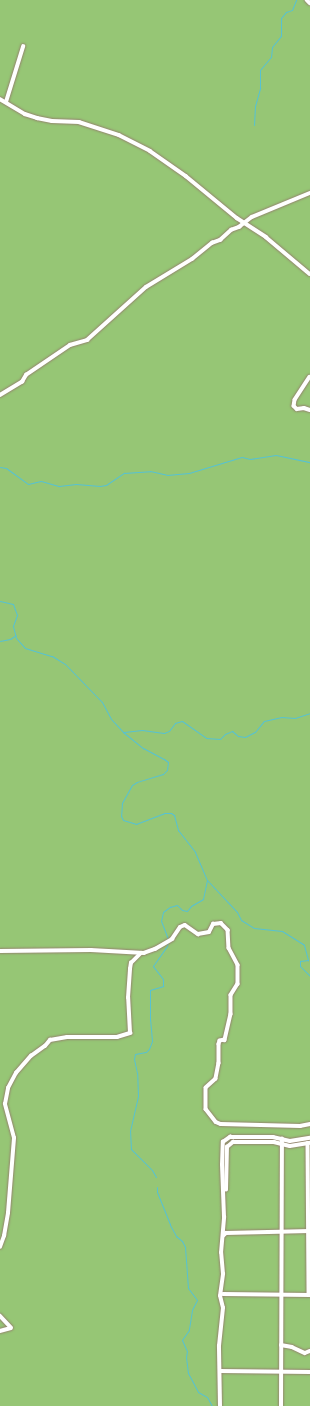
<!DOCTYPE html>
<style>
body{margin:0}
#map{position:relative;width:310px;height:1406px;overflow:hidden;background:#eddfbd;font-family:"Patrick Hand",sans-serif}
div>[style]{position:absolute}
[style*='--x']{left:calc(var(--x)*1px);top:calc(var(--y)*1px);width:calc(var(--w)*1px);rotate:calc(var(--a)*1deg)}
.green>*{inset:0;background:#96c675;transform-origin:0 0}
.stream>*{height:1px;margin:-0.5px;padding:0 0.5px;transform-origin:0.5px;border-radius:0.5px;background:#57c2d2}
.roads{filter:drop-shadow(0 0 1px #94846e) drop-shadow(0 0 1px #94846e)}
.minor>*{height:3.5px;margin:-1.75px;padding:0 1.75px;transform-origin:1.75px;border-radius:1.75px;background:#fff}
span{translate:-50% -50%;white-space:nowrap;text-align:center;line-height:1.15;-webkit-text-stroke:3px #f7f3e8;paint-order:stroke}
</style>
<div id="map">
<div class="green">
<div style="left:0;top:0;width:310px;height:1406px"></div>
</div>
<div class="stream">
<div style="--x:254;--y:125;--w:19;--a:-87"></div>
<div style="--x:255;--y:106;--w:19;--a:-74"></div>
<div style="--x:260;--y:88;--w:18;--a:-90"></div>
<div style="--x:260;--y:70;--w:17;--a:-50"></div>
<div style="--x:271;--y:57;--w:10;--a:-84"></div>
<div style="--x:272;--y:47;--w:14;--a:-51"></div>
<div style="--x:281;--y:36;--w:18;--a:-90"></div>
<div style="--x:281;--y:18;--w:8;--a:-50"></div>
<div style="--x:286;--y:12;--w:6;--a:-18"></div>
<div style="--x:292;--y:10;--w:11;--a:-68"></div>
<div style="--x:0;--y:467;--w:6;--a:9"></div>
<div style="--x:6;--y:468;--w:27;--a:36"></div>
<div style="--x:28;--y:484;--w:13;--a:-13"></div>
<div style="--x:41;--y:481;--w:19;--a:16"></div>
<div style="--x:59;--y:486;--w:17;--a:-7"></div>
<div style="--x:76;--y:484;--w:24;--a:5"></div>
<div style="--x:100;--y:486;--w:6;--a:-9"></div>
<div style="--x:106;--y:485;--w:22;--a:-34"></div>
<div style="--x:124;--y:473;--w:26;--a:-4"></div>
<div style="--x:150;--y:471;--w:17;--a:13"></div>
<div style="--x:167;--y:475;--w:22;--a:-5"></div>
<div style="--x:189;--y:473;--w:55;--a:-16.8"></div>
<div style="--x:242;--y:457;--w:8;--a:14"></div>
<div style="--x:250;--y:459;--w:26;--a:-9"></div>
<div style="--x:276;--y:455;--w:35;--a:12"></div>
<div style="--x:0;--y:601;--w:13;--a:13"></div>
<div style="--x:13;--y:604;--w:12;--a:70"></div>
<div style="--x:17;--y:615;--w:12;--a:110"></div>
<div style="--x:13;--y:626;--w:12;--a:76"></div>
<div style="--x:16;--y:638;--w:13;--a:48"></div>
<div style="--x:25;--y:648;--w:28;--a:17"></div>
<div style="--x:52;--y:656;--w:15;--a:32"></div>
<div style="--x:65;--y:664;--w:53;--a:45.8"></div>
<div style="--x:102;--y:702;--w:19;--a:62"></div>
<div style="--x:111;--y:719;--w:18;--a:47"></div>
<div style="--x:123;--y:732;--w:26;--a:39"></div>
<div style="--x:143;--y:748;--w:24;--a:28"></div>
<div style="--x:164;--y:759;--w:5;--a:37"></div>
<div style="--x:168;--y:762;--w:8;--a:97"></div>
<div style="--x:167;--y:770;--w:6;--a:135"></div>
<div style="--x:163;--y:774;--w:27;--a:163"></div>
<div style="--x:137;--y:782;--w:6;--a:149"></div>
<div style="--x:132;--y:785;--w:21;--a:119"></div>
<div style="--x:122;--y:803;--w:13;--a:94"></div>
<div style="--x:121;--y:816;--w:4;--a:63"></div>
<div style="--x:123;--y:820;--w:14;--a:17"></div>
<div style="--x:136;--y:824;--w:30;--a:-21"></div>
<div style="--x:164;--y:813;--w:7;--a:0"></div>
<div style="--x:171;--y:813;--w:4;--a:34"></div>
<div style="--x:174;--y:815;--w:16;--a:75"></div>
<div style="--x:178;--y:830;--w:28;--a:52"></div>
<div style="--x:195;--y:852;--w:30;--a:67"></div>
<div style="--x:207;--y:880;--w:44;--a:46.8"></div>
<div style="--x:237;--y:912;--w:9;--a:63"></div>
<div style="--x:241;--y:920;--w:15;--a:32"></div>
<div style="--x:254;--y:928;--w:28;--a:6"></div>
<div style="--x:282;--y:931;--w:26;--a:32"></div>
<div style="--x:304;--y:945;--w:16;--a:75"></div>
<div style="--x:308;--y:960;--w:8;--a:173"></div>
<div style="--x:300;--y:961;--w:5;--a:90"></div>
<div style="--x:300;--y:966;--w:14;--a:45"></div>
<div style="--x:0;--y:641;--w:10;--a:-11"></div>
<div style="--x:10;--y:639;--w:7;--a:-34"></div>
<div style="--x:124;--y:732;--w:18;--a:-6"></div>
<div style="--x:142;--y:730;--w:22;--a:8"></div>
<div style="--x:164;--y:733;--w:5;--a:-22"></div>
<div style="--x:169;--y:731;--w:10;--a:-53"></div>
<div style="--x:175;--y:723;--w:7;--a:-16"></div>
<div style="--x:182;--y:721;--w:29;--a:35"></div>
<div style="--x:206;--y:738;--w:14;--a:4"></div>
<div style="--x:220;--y:739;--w:7;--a:-45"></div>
<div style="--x:225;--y:734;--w:8;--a:-23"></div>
<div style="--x:232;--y:731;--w:8;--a:40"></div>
<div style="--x:238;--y:736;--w:7;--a:8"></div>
<div style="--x:245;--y:737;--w:11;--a:-27"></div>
<div style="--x:255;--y:732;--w:14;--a:-51"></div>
<div style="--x:264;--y:721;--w:17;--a:-13"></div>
<div style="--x:281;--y:717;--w:14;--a:4"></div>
<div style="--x:295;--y:718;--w:16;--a:-18"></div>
<div style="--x:168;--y:939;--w:19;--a:-111"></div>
<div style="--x:161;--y:921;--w:9;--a:-77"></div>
<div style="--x:163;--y:912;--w:9;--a:-36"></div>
<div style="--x:170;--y:907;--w:7;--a:-16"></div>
<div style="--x:177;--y:905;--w:7;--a:45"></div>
<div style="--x:182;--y:910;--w:5;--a:11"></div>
<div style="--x:187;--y:911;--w:6;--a:-51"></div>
<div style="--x:191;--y:906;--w:14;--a:-30"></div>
<div style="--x:203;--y:899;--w:19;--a:-78"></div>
<div style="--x:156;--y:1177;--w:8;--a:-120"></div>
<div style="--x:152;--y:1170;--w:30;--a:-135"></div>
<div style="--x:131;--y:1149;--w:18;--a:-93"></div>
<div style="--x:130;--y:1131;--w:36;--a:-77"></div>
<div style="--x:138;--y:1096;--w:23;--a:-92"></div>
<div style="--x:137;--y:1073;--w:14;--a:-102"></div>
<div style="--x:134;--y:1059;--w:5;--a:-79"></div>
<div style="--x:135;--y:1054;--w:11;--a:-10"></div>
<div style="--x:146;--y:1052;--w:4;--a:-45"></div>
<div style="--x:149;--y:1049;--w:9;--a:-69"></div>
<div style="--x:152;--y:1041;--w:21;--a:-95"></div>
<div style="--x:150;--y:1020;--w:30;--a:-90"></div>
<div style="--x:150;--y:990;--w:14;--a:-17"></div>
<div style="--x:163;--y:986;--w:7;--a:-90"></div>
<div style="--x:163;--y:979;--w:16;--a:-128"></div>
<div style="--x:153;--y:966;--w:24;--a:-55"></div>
<div style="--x:167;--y:946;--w:4;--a:-76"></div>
<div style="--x:157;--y:1187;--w:5;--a:90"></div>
<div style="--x:157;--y:1192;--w:35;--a:68"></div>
<div style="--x:170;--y:1225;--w:13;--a:61"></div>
<div style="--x:176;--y:1236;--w:8;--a:40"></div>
<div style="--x:182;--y:1241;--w:7;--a:63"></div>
<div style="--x:185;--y:1247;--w:41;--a:85.8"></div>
<div style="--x:188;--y:1288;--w:15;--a:53"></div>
<div style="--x:197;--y:1300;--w:11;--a:117"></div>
<div style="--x:192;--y:1310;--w:20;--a:99"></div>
<div style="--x:189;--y:1330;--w:12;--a:125"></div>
<div style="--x:182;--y:1340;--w:12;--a:66"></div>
<div style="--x:187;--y:1351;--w:6;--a:99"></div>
<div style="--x:186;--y:1357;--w:16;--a:83"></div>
<div style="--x:188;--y:1373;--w:21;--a:62"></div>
<div style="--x:198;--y:1392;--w:10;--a:29"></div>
<div style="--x:207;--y:1397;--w:10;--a:61"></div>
</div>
<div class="roads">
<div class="minor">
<div style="--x:307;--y:0;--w:4;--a:45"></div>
<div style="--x:0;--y:99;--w:29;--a:31"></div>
<div style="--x:25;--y:114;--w:13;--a:18"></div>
<div style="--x:37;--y:118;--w:15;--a:11"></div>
<div style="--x:52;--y:121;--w:27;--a:2"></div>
<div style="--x:79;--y:122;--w:42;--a:18"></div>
<div style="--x:119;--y:135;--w:35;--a:27"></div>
<div style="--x:150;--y:151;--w:44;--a:34.8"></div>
<div style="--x:186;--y:176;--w:66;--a:39.5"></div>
<div style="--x:237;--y:218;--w:35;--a:33"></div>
<div style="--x:266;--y:237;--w:57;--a:40.1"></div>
<div style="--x:6;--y:102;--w:58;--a:-72.8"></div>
<div style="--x:310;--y:377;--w:27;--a:123"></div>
<div style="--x:295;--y:400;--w:6;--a:99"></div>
<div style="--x:294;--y:406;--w:4;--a:45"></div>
<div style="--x:297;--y:409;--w:7;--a:-8"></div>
<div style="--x:304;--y:408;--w:6;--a:18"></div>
<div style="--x:0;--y:395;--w:26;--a:-31"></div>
<div style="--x:22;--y:382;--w:8;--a:-60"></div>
<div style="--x:26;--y:375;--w:53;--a:-34.3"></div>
<div style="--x:70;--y:345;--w:18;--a:-16"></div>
<div style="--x:87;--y:340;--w:79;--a:-41.9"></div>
<div style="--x:146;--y:287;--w:54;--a:-31.3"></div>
<div style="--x:192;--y:259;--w:26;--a:-39"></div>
<div style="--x:212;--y:243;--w:9;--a:-21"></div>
<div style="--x:220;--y:240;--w:15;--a:-42"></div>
<div style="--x:231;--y:230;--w:9;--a:-21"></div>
<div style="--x:239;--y:227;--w:16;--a:-38"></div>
<div style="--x:252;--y:217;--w:63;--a:-22.5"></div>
<div style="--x:0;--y:951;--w:91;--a:-0.6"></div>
<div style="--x:91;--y:950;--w:53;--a:3.2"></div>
<div style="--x:144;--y:953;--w:12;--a:-20"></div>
<div style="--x:155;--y:949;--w:20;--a:-30"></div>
<div style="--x:172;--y:939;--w:14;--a:-56"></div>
<div style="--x:180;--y:927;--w:5;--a:-22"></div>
<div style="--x:185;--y:925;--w:16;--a:35"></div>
<div style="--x:198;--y:934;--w:11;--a:-10"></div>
<div style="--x:209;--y:932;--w:9;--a:-63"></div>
<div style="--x:213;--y:924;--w:8;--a:-7"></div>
<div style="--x:221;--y:923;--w:10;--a:45"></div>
<div style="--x:228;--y:930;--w:18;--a:87"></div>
<div style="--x:229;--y:948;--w:19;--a:62"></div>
<div style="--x:238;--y:965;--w:19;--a:90"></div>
<div style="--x:238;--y:984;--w:13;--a:122"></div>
<div style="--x:231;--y:995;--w:19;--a:90"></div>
<div style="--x:231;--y:1014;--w:27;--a:103"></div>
<div style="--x:225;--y:1040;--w:5;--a:169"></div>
<div style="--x:220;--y:1041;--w:3;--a:108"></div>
<div style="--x:219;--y:1044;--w:19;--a:90"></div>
<div style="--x:219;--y:1063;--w:16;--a:101"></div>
<div style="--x:216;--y:1079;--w:13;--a:138"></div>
<div style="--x:206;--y:1088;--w:21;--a:90"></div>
<div style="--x:206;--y:1109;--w:16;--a:52"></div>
<div style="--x:216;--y:1122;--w:5;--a:22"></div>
<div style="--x:221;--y:1124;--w:79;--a:1.5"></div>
<div style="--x:300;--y:1126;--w:10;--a:-11"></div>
<div style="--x:308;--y:1143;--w:152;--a:89.6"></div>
<div style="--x:226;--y:1190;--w:43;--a:-88.7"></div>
<div style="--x:227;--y:1147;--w:8;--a:-40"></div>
<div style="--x:233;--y:1142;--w:41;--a:0"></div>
<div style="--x:274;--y:1142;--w:16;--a:14"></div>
<div style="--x:290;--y:1146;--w:20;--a:-9"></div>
<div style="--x:223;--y:1236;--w:4;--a:-45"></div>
<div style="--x:226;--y:1233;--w:84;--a:-1.4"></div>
<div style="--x:0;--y:1247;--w:12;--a:-70"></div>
<div style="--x:4;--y:1236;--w:23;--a:-80"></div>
<div style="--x:8;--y:1213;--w:75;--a:-85.4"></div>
<div style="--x:14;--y:1138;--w:35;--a:-105"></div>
<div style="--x:5;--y:1104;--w:16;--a:-79"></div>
<div style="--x:8;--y:1088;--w:17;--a:-62"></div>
<div style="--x:16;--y:1073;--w:23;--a:-49"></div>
<div style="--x:31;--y:1056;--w:17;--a:-36"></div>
<div style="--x:45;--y:1046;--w:8;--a:-50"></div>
<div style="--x:50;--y:1040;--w:17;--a:-10"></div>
<div style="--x:67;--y:1037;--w:50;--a:0"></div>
<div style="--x:117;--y:1037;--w:14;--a:-17"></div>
<div style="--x:130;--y:1033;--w:35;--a:-93"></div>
<div style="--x:128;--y:998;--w:29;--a:-86"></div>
<div style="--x:130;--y:969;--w:6;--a:-81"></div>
<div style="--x:131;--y:963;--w:14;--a:-45"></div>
<div style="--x:223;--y:1294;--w:87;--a:0.7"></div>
<div style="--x:0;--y:1331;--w:11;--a:-15"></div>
<div style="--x:11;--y:1328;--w:16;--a:-133"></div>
<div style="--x:281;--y:1345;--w:11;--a:10"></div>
<div style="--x:292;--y:1347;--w:14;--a:25"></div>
<div style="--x:305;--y:1353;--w:5;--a:-22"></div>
<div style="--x:220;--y:1371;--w:90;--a:0.6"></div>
<div style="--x:220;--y:1406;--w:60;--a:-91"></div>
<div style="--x:219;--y:1346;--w:38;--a:-84"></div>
<div style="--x:223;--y:1308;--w:12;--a:-104"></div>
<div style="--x:220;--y:1296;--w:22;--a:-82"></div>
<div style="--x:223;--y:1274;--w:21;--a:-95"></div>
<div style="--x:221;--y:1253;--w:36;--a:-85"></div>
<div style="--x:224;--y:1217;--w:52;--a:-92.2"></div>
<div style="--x:222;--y:1165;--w:23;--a:-88"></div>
<div style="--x:223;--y:1142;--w:9;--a:-36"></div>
<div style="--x:230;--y:1137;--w:43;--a:0"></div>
<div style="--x:273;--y:1137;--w:17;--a:13"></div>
<div style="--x:290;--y:1141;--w:20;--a:-9"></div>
<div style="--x:281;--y:1406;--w:267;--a:-89.8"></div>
</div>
</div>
</div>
